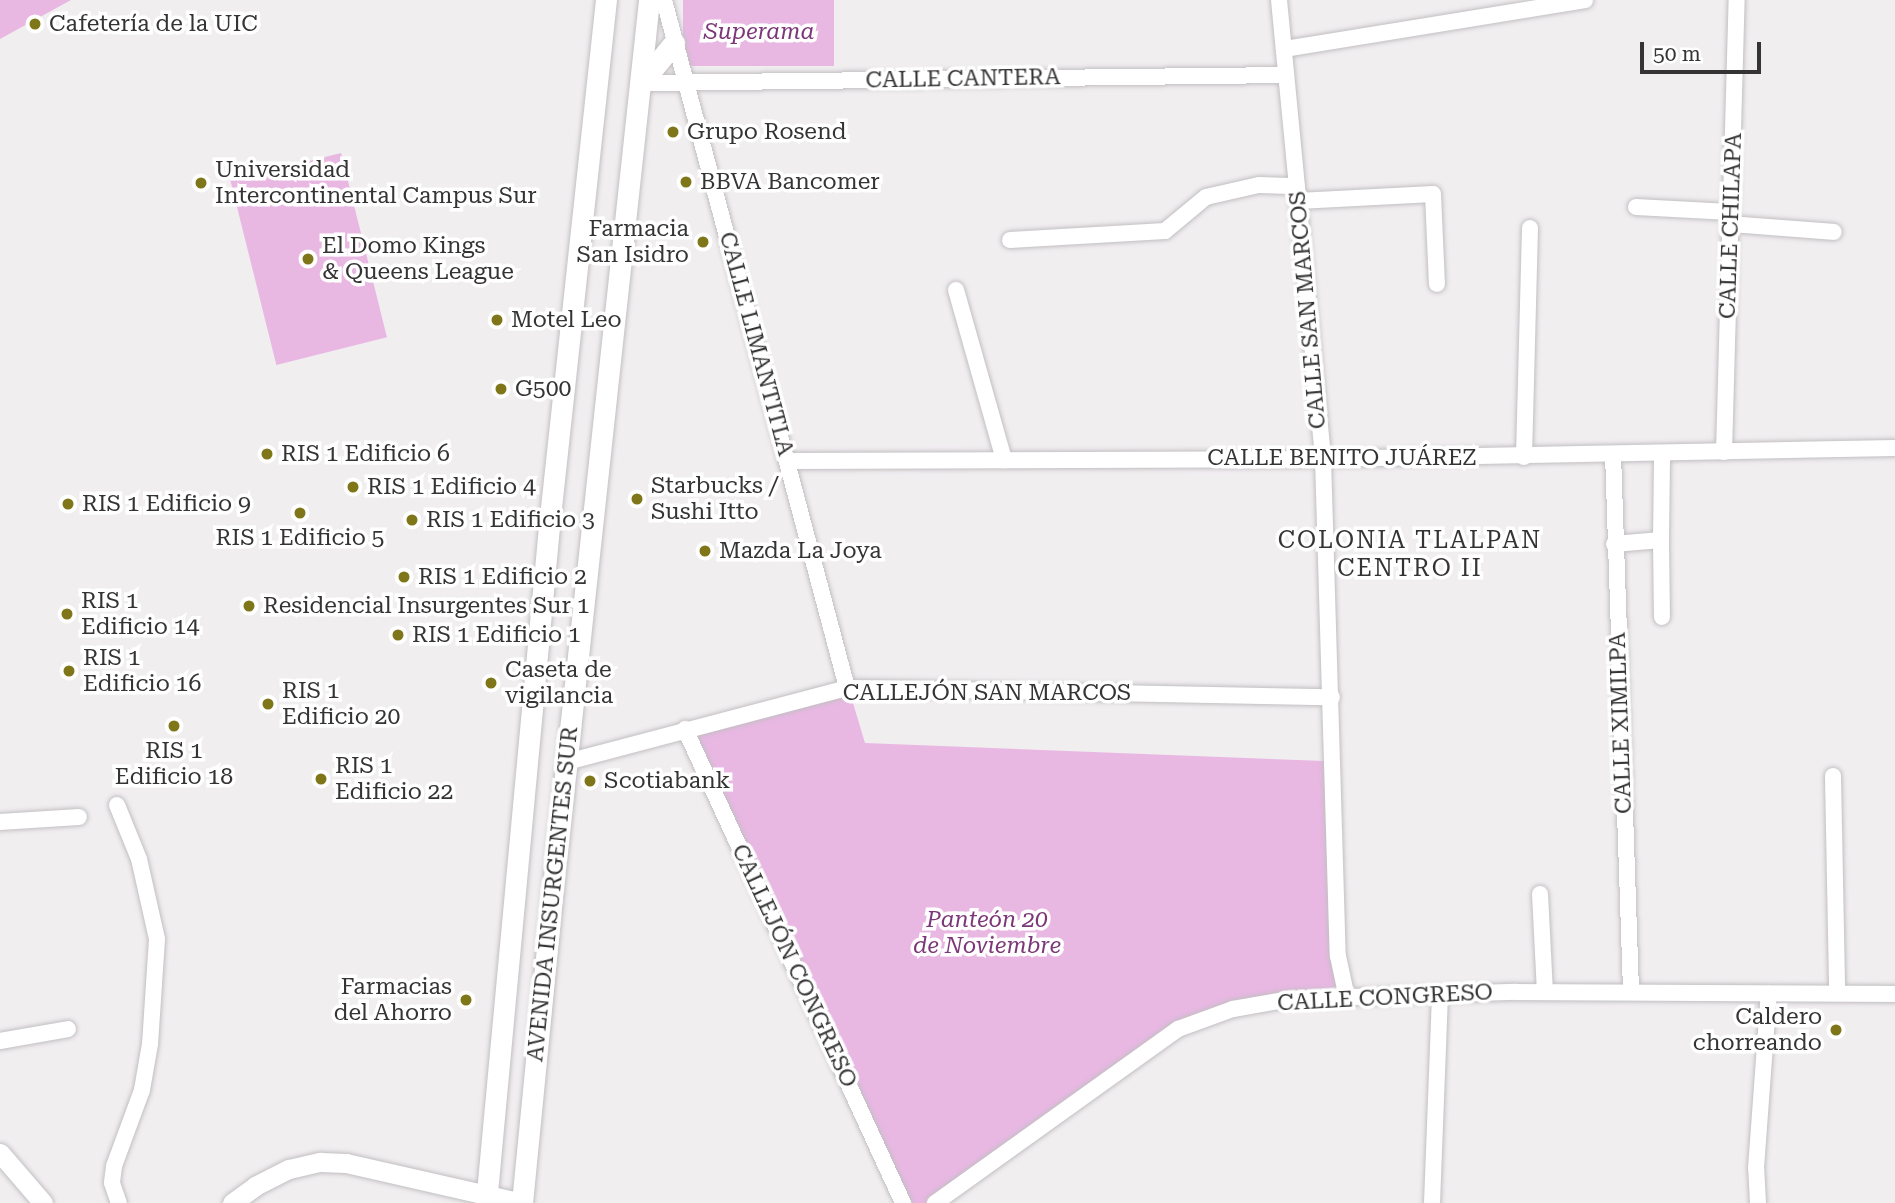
<!DOCTYPE html>
<meta charset="utf-8">
<style>
body{margin:0}
#map{position:relative;width:1895px;height:1203px;overflow:hidden;background:#f1eef0;font-family:"Roboto Serif",serif}
div>[style]{position:absolute}
[style*='--x']{left:calc(var(--x)*1px);top:calc(var(--y)*1px);width:calc(var(--w)*1px);rotate:calc(var(--a)*1deg)}
.green>*{inset:0;background:#e8b8e3;transform-origin:0 0}
.roads{filter:drop-shadow(0 0 2px #c2bfc2) drop-shadow(0 0 2px #c2bfc2)}
.minor>*{height:16px;margin:-8px;padding:0 8px;transform-origin:8px;border-radius:8px;background:#fff}
.tertiary>*{height:19px;margin:-9.5px;padding:0 9.5px;transform-origin:9.5px;border-radius:9.5px;background:#fff}
.secondary>*{height:21px;margin:-10.5px;padding:0 10.5px;transform-origin:10.5px;border-radius:10.5px;background:#fff}
.dots>*{width:19px;height:19px;translate:-50% -50%;box-sizing:border-box;border:4px solid #fff;border-radius:50%}
span{translate:-50% -50%;white-space:nowrap;text-align:center;line-height:1.15;-webkit-text-stroke:7px #fff;paint-order:stroke}
.poi-label{font-size:23px;color:#353435}
.left{translate:0 -50%;text-align:left}
.right{translate:-100% -50%;text-align:right}
.park-label{font-size:23px;color:#7c3778;font-style:italic}
.street-label{font-size:23px;color:#353435}
.neighbourhood-label{font-size:24px;color:#353435;letter-spacing:2px}
.scale{position:absolute;left:1640px;top:42px;width:121px;height:32px;box-sizing:border-box;border:4px solid #353435;border-top:0;padding-left:9px;font-size:21px;line-height:24px;white-space:nowrap;color:#353435;-webkit-text-stroke:5px #fff;paint-order:stroke}
</style>
<div id="map">
<div class="green">
<div style="clip-path:polygon(0 0,71px 0,0 39px)"></div>
<div style="left:683px;top:0;width:151px;height:66px"></div>
<div style="left:341px;top:153px;width:190px;height:114px;rotate:76deg"></div>
<div style="clip-path:polygon(850px 693px,865px 743px,1324px 761px,1342px 998px,1285px 999px,1176px 1029px,932px 1203px,907px 1203px,692px 734px)"></div>
</div>
<div class="roads">
<div class="minor">
<div style="--x:664;--y:0;--w:712;--a:75.1"></div>
<div style="--x:1279;--y:0;--w:461;--a:84.5"></div>
<div style="--x:1323;--y:459;--w:497;--a:88.3"></div>
<div style="--x:1338;--y:956;--w:43;--a:77.9"></div>
<div style="--x:1284;--y:49;--w:305;--a:-9.2"></div>
<div style="--x:641;--y:83;--w:645;--a:-0.71"></div>
<div style="--x:1298;--y:201;--w:135;--a:-3"></div>
<div style="--x:1433;--y:194;--w:90;--a:87.5"></div>
<div style="--x:1636;--y:207;--w:94;--a:3"></div>
<div style="--x:1730;--y:224;--w:104;--a:4.4"></div>
<div style="--x:1010;--y:240;--w:155;--a:-3.3"></div>
<div style="--x:1165;--y:231;--w:53;--a:-39.7"></div>
<div style="--x:1206;--y:197;--w:54;--a:-12.8"></div>
<div style="--x:1259;--y:185;--w:38;--a:2"></div>
<div style="--x:956;--y:290;--w:177;--a:74.2"></div>
<div style="--x:1724;--y:452;--w:452;--a:-88.4"></div>
<div style="--x:1613;--y:454;--w:538;--a:88.08"></div>
<div style="--x:1524;--y:457;--w:229;--a:-88.5"></div>
<div style="--x:788;--y:461;--w:535;--a:-0.21"></div>
<div style="--x:1323;--y:459;--w:572;--a:-1.1"></div>
<div style="--x:1661;--y:540;--w:77;--a:89.3"></div>
<div style="--x:1614;--y:544;--w:47;--a:-4.9"></div>
<div style="--x:1661;--y:540;--w:87;--a:-89.3"></div>
<div style="--x:685;--y:729;--w:522;--a:65.3"></div>
<div style="--x:567;--y:762;--w:290;--a:-14.8"></div>
<div style="--x:847;--y:688;--w:485;--a:1.1"></div>
<div style="--x:1833;--y:776;--w:217;--a:88.9"></div>
<div style="--x:117;--y:805;--w:58;--a:67.8"></div>
<div style="--x:139;--y:859;--w:82;--a:77.3"></div>
<div style="--x:157;--y:939;--w:105;--a:93.8"></div>
<div style="--x:150;--y:1044;--w:47;--a:99.9"></div>
<div style="--x:142;--y:1090;--w:81;--a:110.2"></div>
<div style="--x:114;--y:1166;--w:17;--a:97"></div>
<div style="--x:112;--y:1183;--w:21;--a:71"></div>
<div style="--x:0;--y:822;--w:79;--a:-3.6"></div>
<div style="--x:1540;--y:894;--w:98;--a:87.1"></div>
<div style="--x:0;--y:1041;--w:69;--a:-10"></div>
<div style="--x:935;--y:1203;--w:299;--a:-35.6"></div>
<div style="--x:1178;--y:1029;--w:59;--a:-20"></div>
<div style="--x:1233;--y:1009;--w:57;--a:-10.1"></div>
<div style="--x:1289;--y:999;--w:227;--a:-1.8"></div>
<div style="--x:1516;--y:992;--w:379;--a:0.3"></div>
<div style="--x:1432;--y:1203;--w:209;--a:-87.8"></div>
<div style="--x:1758;--y:1203;--w:35;--a:-93"></div>
<div style="--x:1756;--y:1168;--w:175;--a:-85.8"></div>
</div>
<div class="tertiary">
<div style="--x:0;--y:1153;--w:66;--a:49.3"></div>
<div style="--x:232;--y:1203;--w:29;--a:-36"></div>
<div style="--x:255;--y:1186;--w:38;--a:-27"></div>
<div style="--x:289;--y:1169;--w:32;--a:-13"></div>
<div style="--x:320;--y:1162;--w:26;--a:2"></div>
<div style="--x:346;--y:1163;--w:180;--a:12.8"></div>
</div>
<div class="secondary">
<div style="--x:641;--y:83;--w:52;--a:-50.5"></div>
<div style="--x:486;--y:1203;--w:680;--a:-84.68"></div>
<div style="--x:549;--y:526;--w:529;--a:-83.82"></div>
<div style="--x:522;--y:1203;--w:318;--a:-84.4"></div>
<div style="--x:553;--y:887;--w:892;--a:-83.82"></div>
</div>
</div>
<div class="dots">
<div style="left:35px;top:24px;background:#7f761a"></div>
<div style="left:673px;top:132px;background:#7f761a"></div>
<div style="left:686px;top:182px;background:#7f761a"></div>
<div style="left:201px;top:183px;background:#7f761a"></div>
<div style="left:703px;top:242px;background:#7f761a"></div>
<div style="left:308px;top:259px;background:#7f761a"></div>
<div style="left:497px;top:320px;background:#7f761a"></div>
<div style="left:501px;top:389px;background:#7f761a"></div>
<div style="left:267px;top:454px;background:#7f761a"></div>
<div style="left:353px;top:487px;background:#7f761a"></div>
<div style="left:637px;top:499px;background:#7f761a"></div>
<div style="left:68px;top:504px;background:#7f761a"></div>
<div style="left:300px;top:513px;background:#7f761a"></div>
<div style="left:412px;top:520px;background:#7f761a"></div>
<div style="left:705px;top:551px;background:#7f761a"></div>
<div style="left:404px;top:577px;background:#7f761a"></div>
<div style="left:249px;top:606px;background:#7f761a"></div>
<div style="left:67px;top:614px;background:#7f761a"></div>
<div style="left:398px;top:635px;background:#7f761a"></div>
<div style="left:69px;top:671px;background:#7f761a"></div>
<div style="left:491px;top:683px;background:#7f761a"></div>
<div style="left:268px;top:704px;background:#7f761a"></div>
<div style="left:174px;top:726px;background:#7f761a"></div>
<div style="left:321px;top:779px;background:#7f761a"></div>
<div style="left:590px;top:781px;background:#7f761a"></div>
<div style="left:466px;top:1000px;background:#7f761a"></div>
<div style="left:1836px;top:1030px;background:#7f761a"></div>
</div>
<div class="poi-label">
<span class="left" style="left:49px;top:24px">Cafetería de la UIC</span>
<span class="left" style="left:687px;top:132px">Grupo Rosend</span>
<span class="left" style="left:215px;top:183px">Universidad<br>Intercontinental Campus Sur</span>
<span class="left" style="left:700px;top:182px">BBVA Bancomer</span>
<span class="right" style="left:689px;top:242px">Farmacia<br>San Isidro</span>
<span class="left" style="left:322px;top:259px">El Domo Kings<br>&amp; Queens League</span>
<span class="left" style="left:511px;top:320px">Motel Leo</span>
<span class="left" style="left:515px;top:389px">G500</span>
<span class="left" style="left:281px;top:454px">RIS 1 Edificio 6</span>
<span class="left" style="left:651px;top:499px">Starbucks /<br>Sushi Itto</span>
<span class="left" style="left:367px;top:487px">RIS 1 Edificio 4</span>
<span class="left" style="left:82px;top:504px">RIS 1 Edificio 9</span>
<span class="left" style="left:426px;top:520px">RIS 1 Edificio 3</span>
<span style="left:300px;top:538px">RIS 1 Edificio 5</span>
<span class="left" style="left:719px;top:551px">Mazda La Joya</span>
<span class="left" style="left:418px;top:577px">RIS 1 Edificio 2</span>
<span class="left" style="left:81px;top:614px">RIS 1<br>Edificio 14</span>
<span class="left" style="left:263px;top:606px">Residencial Insurgentes Sur 1</span>
<span class="left" style="left:412px;top:635px">RIS 1 Edificio 1</span>
<span class="left" style="left:83px;top:671px">RIS 1<br>Edificio 16</span>
<span class="left" style="left:505px;top:683px">Caseta de<br>vigilancia</span>
<span class="left" style="left:282px;top:704px">RIS 1<br>Edificio 20</span>
<span style="left:174px;top:764px">RIS 1<br>Edificio 18</span>
<span class="left" style="left:335px;top:779px">RIS 1<br>Edificio 22</span>
<span class="left" style="left:604px;top:781px">Scotiabank</span>
<span class="right" style="left:452px;top:1000px">Farmacias<br>del Ahorro</span>
<span class="right" style="left:1822px;top:1030px">Caldero<br>chorreando</span>
</div>
<div class="park-label">
<span style="left:759px;top:32px">Superama</span>
<span style="left:987px;top:933px">Panteón 20<br>de Noviembre</span>
</div>
<div class="street-label">
<span style="left:963px;top:79px;rotate:-1deg">CALLE CANTERA</span>
<span style="left:1731px;top:226px;rotate:-88deg">CALLE CHILAPA</span>
<span style="left:1308px;top:310px;rotate:-95deg">CALLE SAN MARCOS</span>
<span style="left:756px;top:344px;rotate:75deg">CALLE LIMANTITLA</span>
<span style="left:1342px;top:458px">CALLE BENITO JUÁREZ</span>
<span style="left:987px;top:693px">CALLEJÓN SAN MARCOS</span>
<span style="left:1621px;top:723px;rotate:-92deg">CALLE XIMILPA</span>
<span style="left:553px;top:894px;rotate:-84deg">AVENIDA INSURGENTES SUR</span>
<span style="left:794px;top:966px;rotate:65deg">CALLEJÓN CONGRESO</span>
<span style="left:1385px;top:998px;rotate:-3deg">CALLE CONGRESO</span>
</div>
<div class="neighbourhood-label">
<span style="left:1410px;top:555px">COLONIA TLALPAN<br>CENTRO II</span>
</div>
<div class="scale">50 m</div>
</div>
